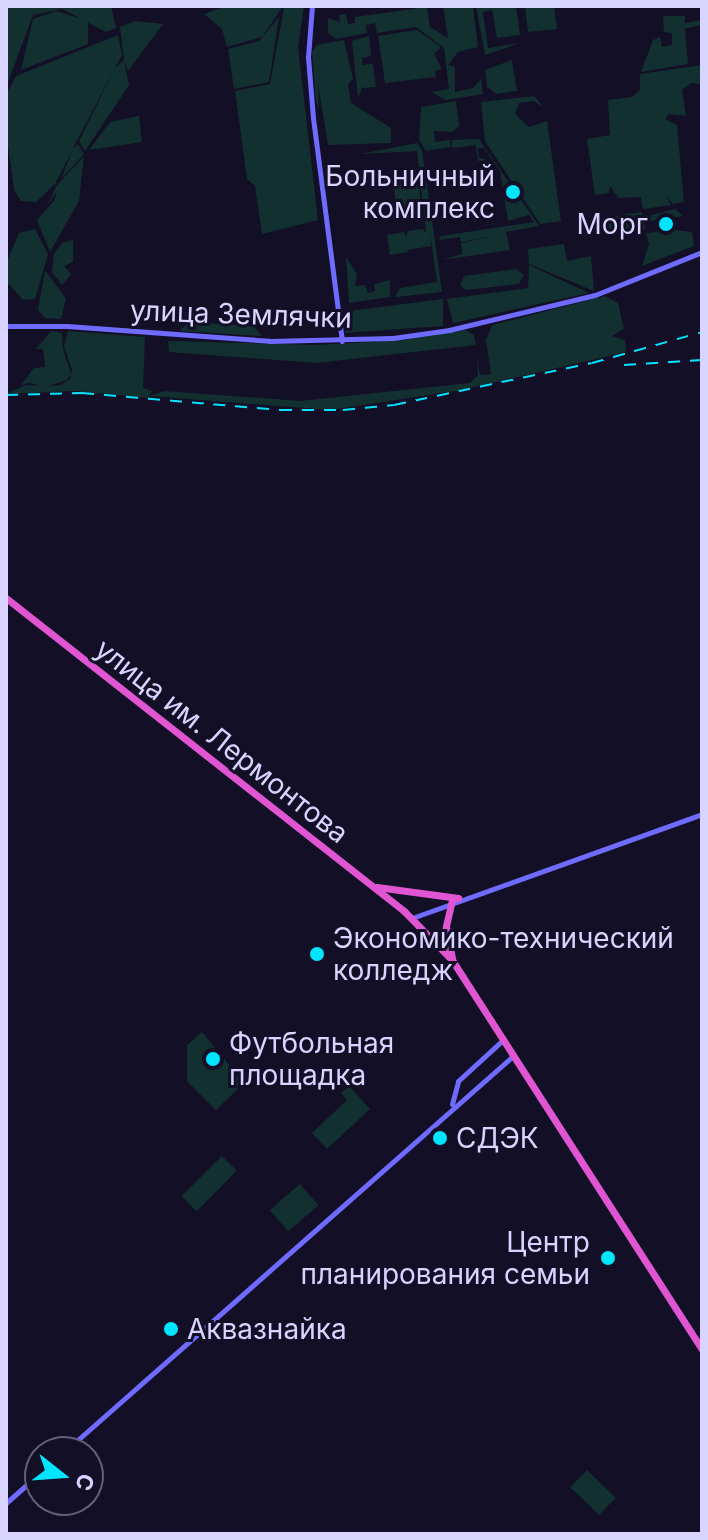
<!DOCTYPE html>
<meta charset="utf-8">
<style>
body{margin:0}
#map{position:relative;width:708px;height:1540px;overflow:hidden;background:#130f26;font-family:Inter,sans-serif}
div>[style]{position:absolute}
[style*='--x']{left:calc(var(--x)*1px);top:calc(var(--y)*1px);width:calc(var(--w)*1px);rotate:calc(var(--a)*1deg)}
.green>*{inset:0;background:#12302f;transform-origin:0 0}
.secondary>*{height:5px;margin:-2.5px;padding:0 2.5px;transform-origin:2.5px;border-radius:2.5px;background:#6f6bff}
.trunk>*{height:7px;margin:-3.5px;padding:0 3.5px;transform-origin:3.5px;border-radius:3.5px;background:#e055d1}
.rail>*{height:2px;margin-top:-1px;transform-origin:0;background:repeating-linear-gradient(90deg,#00e5ff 0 12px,transparent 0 22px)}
.dots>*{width:22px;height:22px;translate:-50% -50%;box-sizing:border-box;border:4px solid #130f26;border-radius:50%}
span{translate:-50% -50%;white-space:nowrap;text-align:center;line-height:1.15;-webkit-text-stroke:6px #130f26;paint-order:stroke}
.poi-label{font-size:28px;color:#d9d4ff}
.right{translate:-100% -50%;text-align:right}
.left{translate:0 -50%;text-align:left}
.street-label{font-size:28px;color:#d9d4ff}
.frame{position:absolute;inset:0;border:8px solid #d9d4ff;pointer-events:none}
.north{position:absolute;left:24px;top:1436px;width:80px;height:80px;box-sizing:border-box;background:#130f26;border:2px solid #625e7d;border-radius:50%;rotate:107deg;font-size:22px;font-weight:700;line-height:32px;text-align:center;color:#d9d4ff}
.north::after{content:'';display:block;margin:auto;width:28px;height:36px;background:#00e5ff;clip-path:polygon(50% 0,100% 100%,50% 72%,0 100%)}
</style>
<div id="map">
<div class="green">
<div style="clip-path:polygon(6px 6px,111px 6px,116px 28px,106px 32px,62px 9px,33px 15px,6px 88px)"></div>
<div style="clip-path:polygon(226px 6px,283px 6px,262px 37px,227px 47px,222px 29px,204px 14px)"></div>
<div style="clip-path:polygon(304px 6px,298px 47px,318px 220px,262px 234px,255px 186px,247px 179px,235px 91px,270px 84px,284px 8px)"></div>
<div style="clip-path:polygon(443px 6px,473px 6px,478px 47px,458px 52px,448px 65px,455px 67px,455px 92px,473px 88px,481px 79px,483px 94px,446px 100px,431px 92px,449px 89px,444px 48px,416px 27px,377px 33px,375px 23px,366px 25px,367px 33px,336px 39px,328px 33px,328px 18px,340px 22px,339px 15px,346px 14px,348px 24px,355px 23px,355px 17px,427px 7px,430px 27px,448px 38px)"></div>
<div style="clip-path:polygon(516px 6px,520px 35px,497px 38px,492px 10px,483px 12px,488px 48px,520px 43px,485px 55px,476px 6px)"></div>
<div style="clip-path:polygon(525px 6px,554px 6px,557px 29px,528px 32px)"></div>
<div style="clip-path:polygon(56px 11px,88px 21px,88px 44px,21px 70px,33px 19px)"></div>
<div style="clip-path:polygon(663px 16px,685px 16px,685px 23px,701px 20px,700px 25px,685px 29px,688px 64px,641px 72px,653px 40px,660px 37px,662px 47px,672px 45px,672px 33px,664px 32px)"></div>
<div style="clip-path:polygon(279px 17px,269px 82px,234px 89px,228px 49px,259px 41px)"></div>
<div style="clip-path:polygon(135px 21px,163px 24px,128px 71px,124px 61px,129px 85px,85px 151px,79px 141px,115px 68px,124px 60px,120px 27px)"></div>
<div style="clip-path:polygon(417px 30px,441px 47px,434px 54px,442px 69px,435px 71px,436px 77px,385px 83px,378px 36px)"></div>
<div style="clip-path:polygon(118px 35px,122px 55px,73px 148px,78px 144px,84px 154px,61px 179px,73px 149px,55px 184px,36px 202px,21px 201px,14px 190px,6px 131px,6px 95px,16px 76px)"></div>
<div style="clip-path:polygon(369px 36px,371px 56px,362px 58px,362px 65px,373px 64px,376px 87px,362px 88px,358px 98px,352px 41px)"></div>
<div style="clip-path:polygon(344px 40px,353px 79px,348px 84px,351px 103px,391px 128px,391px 143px,328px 145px,318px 84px,319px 110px,316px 101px,312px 52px,317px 45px)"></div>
<div style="clip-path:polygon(512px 60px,517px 91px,496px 94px,487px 87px,485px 70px)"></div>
<div style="clip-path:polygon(702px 65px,702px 84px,691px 83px,682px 90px,686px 116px,669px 114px,665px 119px,677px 125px,684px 202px,673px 204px,666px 195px,671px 205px,643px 209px,641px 197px,618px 198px,610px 186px,609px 193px,595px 195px,587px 139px,610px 135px,608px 100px,632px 97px,640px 90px,640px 74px)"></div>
<div style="clip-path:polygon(534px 96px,544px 108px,534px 101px,519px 103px,515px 114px,529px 127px,547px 121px,561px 221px,540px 224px,485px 141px,481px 102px)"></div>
<div style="clip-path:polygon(456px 101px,459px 126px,452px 132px,434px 131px,435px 142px,450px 140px,451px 147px,426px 151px,419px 140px,421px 107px)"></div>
<div style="clip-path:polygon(139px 116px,142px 142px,89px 150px,110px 122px)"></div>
<div style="clip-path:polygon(479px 139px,539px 226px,506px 232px,510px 250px,442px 260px,462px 254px,461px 243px,499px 235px,461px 242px,460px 237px,439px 240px,441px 236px,534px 222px,529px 215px,508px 221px,500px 171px,484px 148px,478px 148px,479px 158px,488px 160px,478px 161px,476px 145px,452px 148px,452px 140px)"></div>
<div style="clip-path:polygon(417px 143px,422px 150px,442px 292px,395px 297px,400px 288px,437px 282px,430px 232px,431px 246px,408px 250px,407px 243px,408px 252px,390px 255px,387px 235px,404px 232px,406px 237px,408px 231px,423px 229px,426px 233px,417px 151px,360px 154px)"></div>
<div style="clip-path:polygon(84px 156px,79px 201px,50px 252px,37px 220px,54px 201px,57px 191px,47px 206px,57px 185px)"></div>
<div style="left:418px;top:179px;width:35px;height:25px;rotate:83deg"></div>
<div style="clip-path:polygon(675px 209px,683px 216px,644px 222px,645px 230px,599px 233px,600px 218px,641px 212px,644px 217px)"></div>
<div style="clip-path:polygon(35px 229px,48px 254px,35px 299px,23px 300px,6px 281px,6px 264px,19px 233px)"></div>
<div style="clip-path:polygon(674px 230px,692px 232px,694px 246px,642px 266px,649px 244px,646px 233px)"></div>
<div style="clip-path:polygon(73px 240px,73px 262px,64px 266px,71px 274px,62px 285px,52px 272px,54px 254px,62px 243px)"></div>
<div style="clip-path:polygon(564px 244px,567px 261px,591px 256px,594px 291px,529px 264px,528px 249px)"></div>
<div style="clip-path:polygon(346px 257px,357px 274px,355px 286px,365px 285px,368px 293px,375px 291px,374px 284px,390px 280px,390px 297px,349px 303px)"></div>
<div style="clip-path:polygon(529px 265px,589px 293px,453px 323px,447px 299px,528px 288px)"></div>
<div style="clip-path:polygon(516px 269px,524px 275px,519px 284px,466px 290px,460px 285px,464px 276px)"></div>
<div style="clip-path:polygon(45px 270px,66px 299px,61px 319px,45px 318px,38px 310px)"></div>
<div style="clip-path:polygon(605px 296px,618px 303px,624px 329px,612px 336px,625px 340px,626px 352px,461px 390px,330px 410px,149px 396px,164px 391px,300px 401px,470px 383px,478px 375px,477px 357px,480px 375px,491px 374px,486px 340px,492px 325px)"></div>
<div style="clip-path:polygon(443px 299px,443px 326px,345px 333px,343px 318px,349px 311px)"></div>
<div style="clip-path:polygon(188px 322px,253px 326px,262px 336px,180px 331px)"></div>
<div style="clip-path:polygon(465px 330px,474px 335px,476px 345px,316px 363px,169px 352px,168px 341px,317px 345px,403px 340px)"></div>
<div style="clip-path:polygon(68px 331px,145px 337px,143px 388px,152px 391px,148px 398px,75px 391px,6px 394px,25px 385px,42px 386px,29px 383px,21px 385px,34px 368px,45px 367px,43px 349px,36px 349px,51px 331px,62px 333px,63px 349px,71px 374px,67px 380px,48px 386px,61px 385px,70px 379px,72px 370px,64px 346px)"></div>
<div style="clip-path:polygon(202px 1032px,244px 1083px,216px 1110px,187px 1081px,187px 1045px)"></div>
<div style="clip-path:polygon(349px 1086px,370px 1109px,327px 1149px,312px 1133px,347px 1100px,341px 1093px)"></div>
<div style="left:222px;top:1156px;width:21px;height:57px;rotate:45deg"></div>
<div style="left:300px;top:1184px;width:28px;height:40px;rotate:49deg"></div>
<div style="left:587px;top:1470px;width:40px;height:24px;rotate:44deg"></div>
</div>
<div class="secondary">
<div style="--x:312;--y:6;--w:51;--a:94.5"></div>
<div style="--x:308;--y:57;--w:61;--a:85.3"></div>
<div style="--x:313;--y:118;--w:225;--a:82.6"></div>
<div style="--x:6;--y:326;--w:61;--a:0"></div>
<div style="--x:67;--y:326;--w:203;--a:4.2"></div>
<div style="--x:269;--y:341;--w:124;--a:-1.4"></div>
<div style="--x:393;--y:338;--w:57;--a:-8.1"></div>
<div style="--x:449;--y:330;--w:150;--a:-13.5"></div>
<div style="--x:595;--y:295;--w:115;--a:-21.9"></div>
<div style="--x:412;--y:918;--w:308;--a:-19.7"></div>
<div style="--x:452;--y:1104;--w:24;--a:-75"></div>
<div style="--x:458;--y:1081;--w:62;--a:-42.4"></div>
<div style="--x:64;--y:1452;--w:600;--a:-41.42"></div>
<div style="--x:6;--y:1503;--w:45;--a:-41.4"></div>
</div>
<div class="trunk">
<div style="--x:6;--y:598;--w:506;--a:38.18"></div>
<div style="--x:404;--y:911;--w:69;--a:45.6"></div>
<div style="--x:452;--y:960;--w:463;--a:57.3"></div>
<div style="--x:377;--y:887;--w:82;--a:7.7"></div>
<div style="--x:452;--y:900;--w:28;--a:103"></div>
<div style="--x:446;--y:927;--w:32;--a:79"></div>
</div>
<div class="rail">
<div style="--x:624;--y:365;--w:78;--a:-3.7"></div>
<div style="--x:6;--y:395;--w:76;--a:-1.5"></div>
<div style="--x:82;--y:393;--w:199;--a:4.9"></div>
<div style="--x:280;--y:410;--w:63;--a:0"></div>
<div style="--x:343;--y:410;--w:51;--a:-5.6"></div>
<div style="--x:394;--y:405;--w:202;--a:-12"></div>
<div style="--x:592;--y:363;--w:114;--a:-15.7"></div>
</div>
<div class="dots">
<div style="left:513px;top:192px;background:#00e5ff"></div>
<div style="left:666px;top:224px;background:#00e5ff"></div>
<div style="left:317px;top:954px;background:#00e5ff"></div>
<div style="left:213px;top:1059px;background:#00e5ff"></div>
<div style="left:440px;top:1138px;background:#00e5ff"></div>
<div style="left:608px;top:1258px;background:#00e5ff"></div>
<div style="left:171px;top:1329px;background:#00e5ff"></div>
</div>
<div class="poi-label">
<span class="right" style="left:495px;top:192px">Больничный<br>комплекс</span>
<span class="right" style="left:648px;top:224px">Морг</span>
<span class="left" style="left:333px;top:954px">Экономико-технический<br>колледж</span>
<span class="left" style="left:229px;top:1059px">Футбольная<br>площадка</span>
<span class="left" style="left:456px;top:1138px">СДЭК</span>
<span class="right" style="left:590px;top:1258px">Центр<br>планирования семьи</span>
<span class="left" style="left:187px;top:1329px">Аквазнайка</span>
</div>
<div class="street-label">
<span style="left:241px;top:314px;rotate:2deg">улица Землячки</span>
<span style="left:222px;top:741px;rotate:38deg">улица им. Лермонтова</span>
</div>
<div class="frame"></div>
<div class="north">С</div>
</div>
